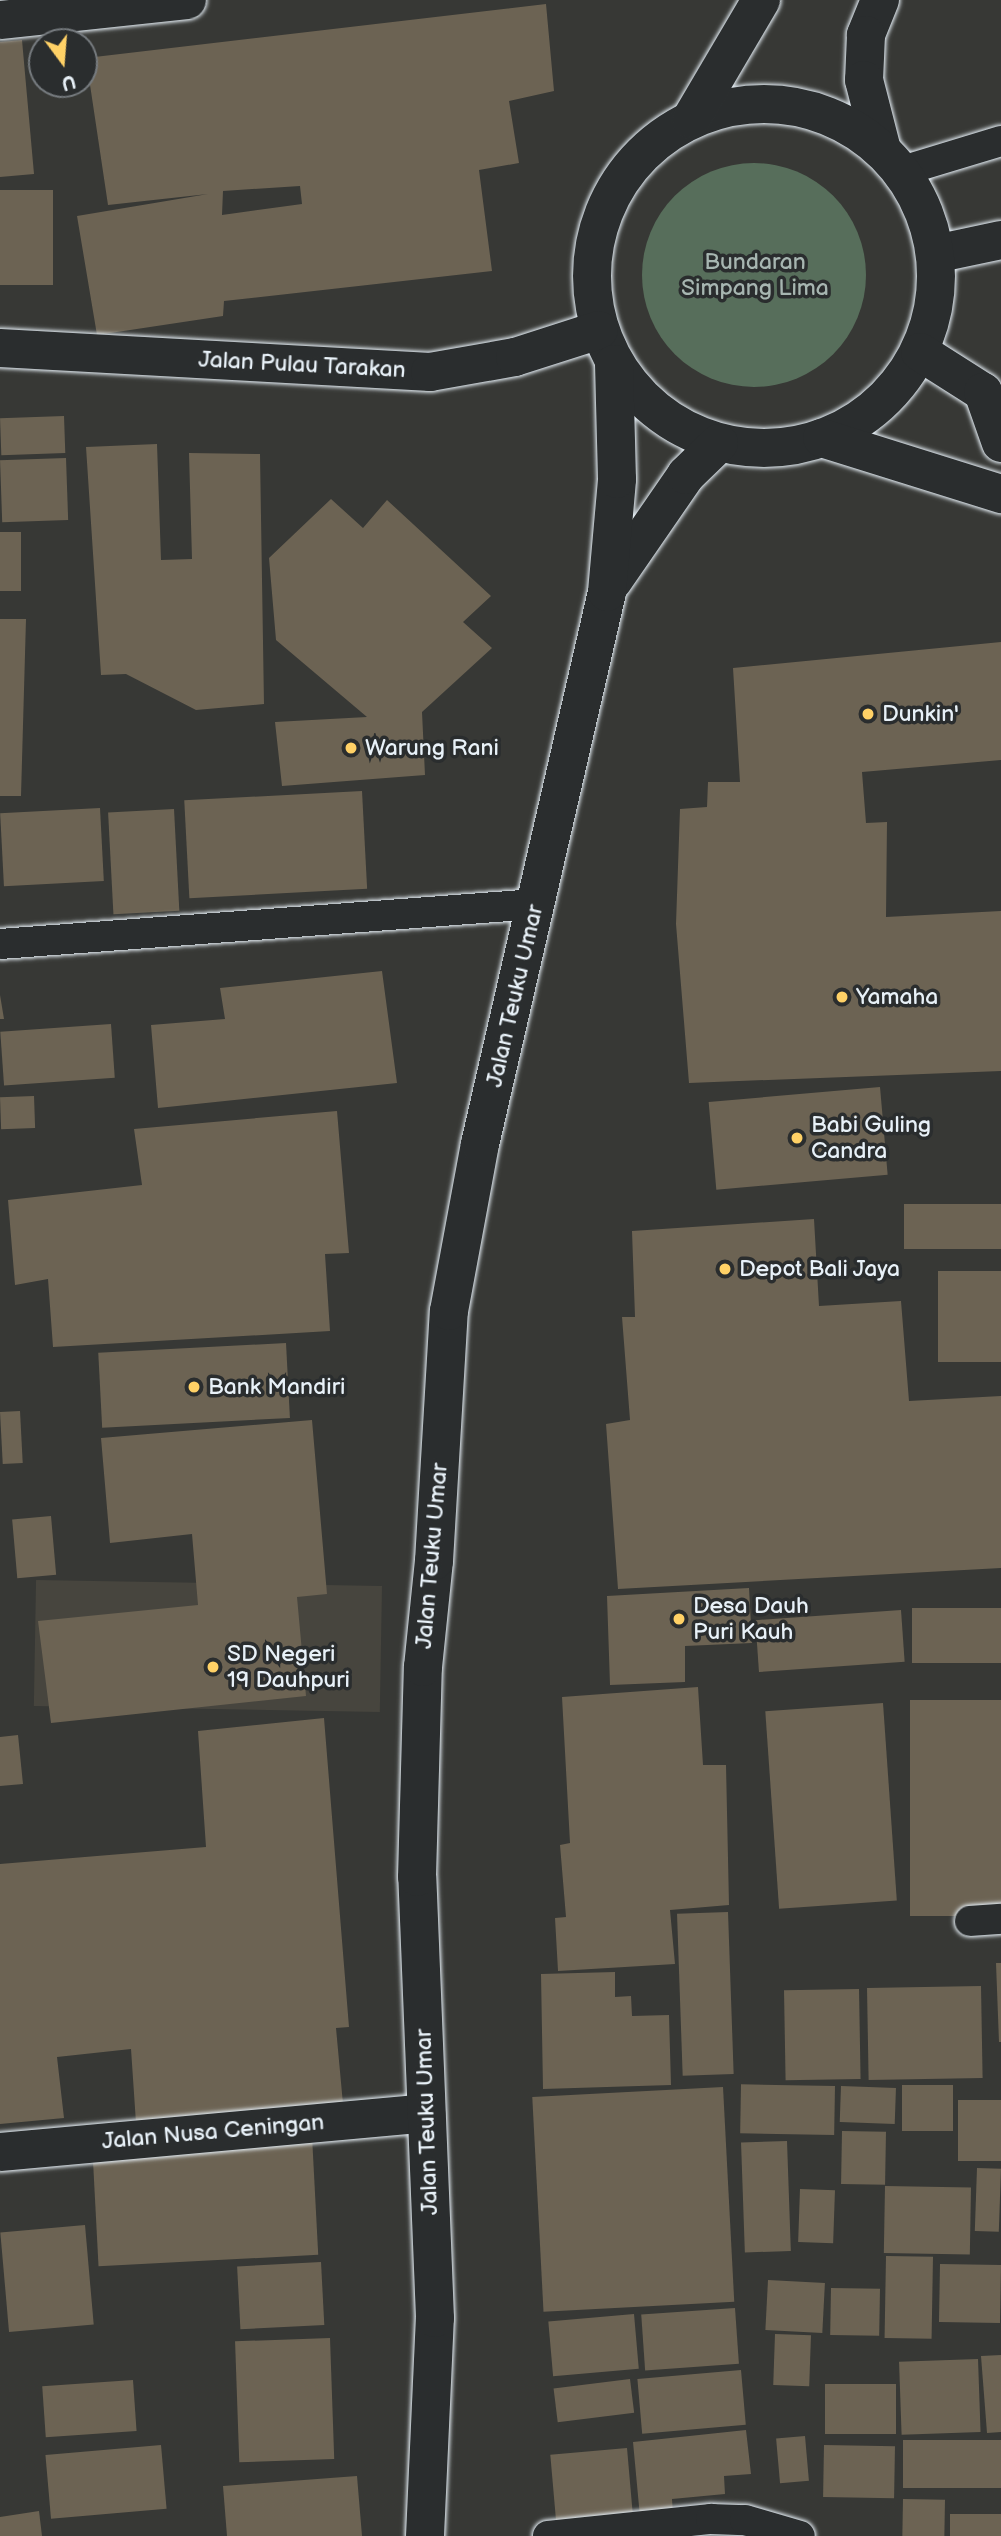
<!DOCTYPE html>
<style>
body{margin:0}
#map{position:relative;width:1001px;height:2536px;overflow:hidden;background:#373835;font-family:"Balsamiq Sans",sans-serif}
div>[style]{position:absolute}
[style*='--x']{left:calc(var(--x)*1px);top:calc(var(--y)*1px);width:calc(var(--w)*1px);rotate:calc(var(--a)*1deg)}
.built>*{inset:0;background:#47453e;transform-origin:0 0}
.green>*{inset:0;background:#576e5b}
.round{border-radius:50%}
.building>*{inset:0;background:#6c6353;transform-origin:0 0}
.roads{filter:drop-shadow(0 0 2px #e8f1f8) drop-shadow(0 0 2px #e8f1f8)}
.lane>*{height:30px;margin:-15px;padding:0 15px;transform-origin:15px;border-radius:15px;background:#2a2d2e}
.street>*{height:38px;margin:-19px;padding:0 19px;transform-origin:19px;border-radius:19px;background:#2a2d2e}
.secondary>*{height:38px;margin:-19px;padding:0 19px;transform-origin:19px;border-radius:19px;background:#2a2d2e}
.secondary>.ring{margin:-19px;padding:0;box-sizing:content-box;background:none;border:38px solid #2a2d2e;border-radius:50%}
.dots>*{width:19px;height:19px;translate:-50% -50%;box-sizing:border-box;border:4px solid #2a2d2e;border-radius:50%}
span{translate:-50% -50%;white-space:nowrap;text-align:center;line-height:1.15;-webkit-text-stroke:7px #2a2d2e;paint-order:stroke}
.park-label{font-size:23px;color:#a7b6b1}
.street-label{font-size:23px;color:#e8f1f8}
.poi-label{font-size:23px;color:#e8f1f8}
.left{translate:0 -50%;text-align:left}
.north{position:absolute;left:28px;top:28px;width:70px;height:70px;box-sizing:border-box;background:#2a2d2e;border:2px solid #767b7f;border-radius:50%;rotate:164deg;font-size:19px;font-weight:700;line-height:28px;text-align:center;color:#e8f1f8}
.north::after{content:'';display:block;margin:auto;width:24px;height:32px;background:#ffd166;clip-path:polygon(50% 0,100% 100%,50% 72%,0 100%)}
</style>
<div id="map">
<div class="built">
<div style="left:382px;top:1586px;width:126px;height:346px;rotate:91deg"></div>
</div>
<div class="green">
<div class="round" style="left:642px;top:163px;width:224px;height:224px"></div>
</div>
<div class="building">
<div style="clip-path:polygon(evenodd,546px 4px,554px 91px,509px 101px,519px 163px,479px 170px,492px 271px,224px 301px,223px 316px,97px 335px,77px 216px,208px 194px,108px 205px,86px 58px,546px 4px,300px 186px,302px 204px,222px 215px,223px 191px,300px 186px)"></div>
<div style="clip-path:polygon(22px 40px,34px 174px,0 177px,0 42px)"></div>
<div style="left:0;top:190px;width:53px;height:95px"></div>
<div style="left:64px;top:416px;width:37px;height:64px;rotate:88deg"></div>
<div style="clip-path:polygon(157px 444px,161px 560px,192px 559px,189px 453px,260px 454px,264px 704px,196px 710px,126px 674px,101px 675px,86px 447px)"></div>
<div style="left:66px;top:458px;width:62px;height:66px;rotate:88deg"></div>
<div style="clip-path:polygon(331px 499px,363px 528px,387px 500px,491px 596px,463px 622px,492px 648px,422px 712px,425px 775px,282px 786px,275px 722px,367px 717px,276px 640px,269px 558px)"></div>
<div style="left:0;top:532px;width:21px;height:59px"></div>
<div style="clip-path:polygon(0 619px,26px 619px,21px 796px,0 796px)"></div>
<div style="clip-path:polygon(1001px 642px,1001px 760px,862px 772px,866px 823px,887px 822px,886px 917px,1001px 911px,1001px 1071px,689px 1083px,676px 924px,680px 809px,707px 807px,708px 782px,740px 782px,733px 668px)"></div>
<div style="left:362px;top:791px;width:98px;height:178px;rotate:87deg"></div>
<div style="left:100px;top:808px;width:73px;height:100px;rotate:87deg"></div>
<div style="left:174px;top:809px;width:102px;height:66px;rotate:87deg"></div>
<div style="clip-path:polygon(382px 971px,397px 1083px,158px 1108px,151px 1025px,225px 1019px,220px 988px)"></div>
<div style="clip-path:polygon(0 995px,4px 1019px,0 1019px)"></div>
<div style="left:111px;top:1024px;width:54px;height:111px;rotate:86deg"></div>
<div style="left:880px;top:1087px;width:88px;height:172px;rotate:85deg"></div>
<div style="left:34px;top:1096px;width:32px;height:34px;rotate:88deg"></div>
<div style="clip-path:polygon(337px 1111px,349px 1253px,325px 1254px,330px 1331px,53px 1347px,48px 1279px,15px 1285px,8px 1200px,142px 1185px,134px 1129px)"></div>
<div style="left:1001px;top:1204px;width:45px;height:97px;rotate:90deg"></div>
<div style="clip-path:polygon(814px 1219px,819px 1306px,901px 1301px,909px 1401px,1001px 1396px,1001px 1568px,618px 1589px,606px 1424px,630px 1420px,622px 1317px,635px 1317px,632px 1231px)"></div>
<div style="left:1001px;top:1271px;width:91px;height:63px;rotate:90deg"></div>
<div style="left:286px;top:1343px;width:75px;height:188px;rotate:87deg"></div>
<div style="left:20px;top:1411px;width:52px;height:20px;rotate:87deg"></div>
<div style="clip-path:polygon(312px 1420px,327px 1594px,297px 1597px,306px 1696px,51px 1723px,38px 1621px,198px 1605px,192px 1534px,110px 1543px,101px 1438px)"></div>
<div style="left:51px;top:1516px;width:59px;height:39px;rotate:85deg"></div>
<div style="clip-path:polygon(749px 1588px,752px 1643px,685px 1646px,685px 1682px,610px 1685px,607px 1596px)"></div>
<div style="left:1001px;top:1608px;width:55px;height:89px;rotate:90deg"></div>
<div style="left:901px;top:1610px;width:52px;height:146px;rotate:86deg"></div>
<div style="clip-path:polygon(698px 1687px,703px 1765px,726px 1765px,729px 1905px,670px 1910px,675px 1964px,558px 1971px,555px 1918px,566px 1917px,560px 1845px,570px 1843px,562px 1697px)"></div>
<div style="left:1001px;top:1700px;width:216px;height:91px;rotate:90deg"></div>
<div style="left:883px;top:1703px;width:198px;height:118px;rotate:86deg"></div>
<div style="clip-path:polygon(324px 1718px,349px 2027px,336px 2028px,343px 2104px,136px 2123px,131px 2049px,57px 2057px,64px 2118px,0 2124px,0 1864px,206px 1847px,198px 1731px)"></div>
<div style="clip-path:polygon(18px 1735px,23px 1784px,0 1786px,0 1737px)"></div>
<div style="left:728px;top:1912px;width:162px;height:51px;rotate:88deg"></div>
<div style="clip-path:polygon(996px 1963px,1001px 1963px,1001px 2042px,999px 2042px)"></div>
<div style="clip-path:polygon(615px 1972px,615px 1997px,631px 1996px,632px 2016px,669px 2015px,671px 2085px,543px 2089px,541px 1974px)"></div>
<div style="left:981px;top:1986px;width:92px;height:114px;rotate:89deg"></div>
<div style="left:859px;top:1989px;width:90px;height:75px;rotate:89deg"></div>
<div style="left:902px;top:2085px;width:51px;height:46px"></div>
<div style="left:835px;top:2086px;width:49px;height:94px;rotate:91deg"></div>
<div style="left:841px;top:2086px;width:55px;height:36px;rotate:2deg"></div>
<div style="left:723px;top:2087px;width:215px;height:191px;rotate:87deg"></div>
<div style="left:958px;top:2100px;width:43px;height:61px"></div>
<div style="left:842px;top:2131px;width:44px;height:53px;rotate:1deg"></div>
<div style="left:312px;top:2136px;width:119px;height:220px;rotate:87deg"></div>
<div style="left:787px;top:2141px;width:110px;height:46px;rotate:88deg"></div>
<div style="left:977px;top:2168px;width:24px;height:63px;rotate:2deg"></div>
<div style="left:885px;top:2186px;width:86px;height:67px;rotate:1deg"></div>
<div style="left:800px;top:2189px;width:35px;height:53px;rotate:2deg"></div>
<div style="left:85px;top:2225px;width:100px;height:85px;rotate:85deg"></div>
<div style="left:886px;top:2256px;width:47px;height:82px;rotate:1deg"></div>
<div style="left:321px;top:2262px;width:63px;height:84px;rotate:87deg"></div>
<div style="left:940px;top:2264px;width:61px;height:58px;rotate:1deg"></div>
<div style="left:768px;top:2280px;width:57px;height:50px;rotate:3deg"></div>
<div style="left:831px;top:2288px;width:49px;height:47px;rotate:1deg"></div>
<div style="left:735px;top:2308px;width:56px;height:94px;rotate:86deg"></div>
<div style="left:634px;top:2314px;width:55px;height:86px;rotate:85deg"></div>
<div style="left:775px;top:2334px;width:36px;height:51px;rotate:2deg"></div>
<div style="left:330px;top:2338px;width:121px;height:95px;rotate:88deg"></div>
<div style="clip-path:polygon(1001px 2355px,1001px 2432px,987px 2433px,981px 2356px)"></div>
<div style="left:978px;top:2359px;width:73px;height:79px;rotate:88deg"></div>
<div style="left:741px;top:2370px;width:55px;height:104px;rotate:85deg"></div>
<div style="left:630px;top:2379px;width:34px;height:77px;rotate:83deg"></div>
<div style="left:133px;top:2380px;width:51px;height:91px;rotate:86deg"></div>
<div style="left:896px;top:2384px;width:50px;height:71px;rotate:90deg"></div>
<div style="clip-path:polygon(746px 2430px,751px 2474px,724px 2476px,725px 2494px,672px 2499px,673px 2514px,640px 2517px,633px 2442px)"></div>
<div style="left:805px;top:2436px;width:45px;height:29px;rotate:85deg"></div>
<div style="left:1001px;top:2440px;width:48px;height:98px;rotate:90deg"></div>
<div style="left:161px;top:2445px;width:64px;height:116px;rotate:85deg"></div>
<div style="left:824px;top:2445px;width:71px;height:52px;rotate:1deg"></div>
<div style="left:627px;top:2448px;width:69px;height:77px;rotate:85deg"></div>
<div style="clip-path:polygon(357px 2476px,362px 2536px,227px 2536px,223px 2486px)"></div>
<div style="left:903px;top:2499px;width:42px;height:37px;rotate:1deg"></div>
<div style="clip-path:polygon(39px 2511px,42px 2536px,0 2536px,0 2517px)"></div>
<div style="left:1001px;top:2514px;width:22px;height:51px;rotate:90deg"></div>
</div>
<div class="roads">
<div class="lane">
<div style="--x:902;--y:171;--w:103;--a:-16.9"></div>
<div style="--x:0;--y:944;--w:537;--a:-4.27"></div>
<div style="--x:970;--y:1921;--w:31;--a:-4"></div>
<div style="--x:548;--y:2536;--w:164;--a:-6"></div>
<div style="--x:711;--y:2519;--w:34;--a:2"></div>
<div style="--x:745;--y:2520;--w:57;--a:16.2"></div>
</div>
<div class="street">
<div style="--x:0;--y:20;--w:188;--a:-6.1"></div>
<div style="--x:935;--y:254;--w:67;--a:-12"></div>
<div style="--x:0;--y:2152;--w:428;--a:-5.2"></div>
</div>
<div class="secondary">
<div style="--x:880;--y:0;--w:38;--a:112"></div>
<div style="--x:866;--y:35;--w:45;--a:92.5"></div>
<div style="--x:864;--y:80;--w:72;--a:75.6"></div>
<div class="ring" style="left:592px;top:104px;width:306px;height:306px"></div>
<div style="--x:691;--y:119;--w:138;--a:-59.5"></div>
<div style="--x:0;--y:348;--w:431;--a:3.2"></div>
<div style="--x:430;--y:372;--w:86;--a:-10"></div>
<div style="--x:515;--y:357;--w:88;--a:-17.8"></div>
<div style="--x:920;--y:352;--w:75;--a:32.4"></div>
<div style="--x:983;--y:392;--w:54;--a:70.6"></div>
<div style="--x:822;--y:438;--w:188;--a:17.4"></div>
<div style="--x:613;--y:581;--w:129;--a:-55.4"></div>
<div style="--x:686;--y:475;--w:46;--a:-44.1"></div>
<div style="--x:425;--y:2536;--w:218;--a:-87.4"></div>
<div style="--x:435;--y:2318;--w:441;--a:-92.3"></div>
<div style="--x:417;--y:1877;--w:210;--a:-88.4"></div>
<div style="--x:423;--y:1667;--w:107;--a:-84.1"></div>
<div style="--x:434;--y:1561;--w:250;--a:-86.6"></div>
<div style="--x:449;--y:1311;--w:170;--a:-79.5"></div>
<div style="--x:480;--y:1144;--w:566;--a:-77.04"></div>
<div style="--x:607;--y:592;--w:113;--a:-84.9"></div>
<div style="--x:617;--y:479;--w:115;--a:-91.5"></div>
</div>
</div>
<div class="dots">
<div style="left:868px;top:714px;background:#ffd166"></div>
<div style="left:351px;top:748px;background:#ffd166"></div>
<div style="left:842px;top:997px;background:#ffd166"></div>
<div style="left:797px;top:1138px;background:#ffd166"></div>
<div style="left:725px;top:1269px;background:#ffd166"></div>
<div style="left:194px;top:1387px;background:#ffd166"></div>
<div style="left:679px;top:1619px;background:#ffd166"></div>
<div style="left:213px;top:1667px;background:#ffd166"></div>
</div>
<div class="park-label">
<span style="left:755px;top:275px">Bundaran<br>Simpang Lima</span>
</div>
<div class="street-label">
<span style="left:302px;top:365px;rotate:3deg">Jalan Pulau Tarakan</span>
<span style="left:515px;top:996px;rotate:-77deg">Jalan Teuku Umar</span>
<span style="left:432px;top:1556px;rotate:-85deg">Jalan Teuku Umar</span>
<span style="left:427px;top:2122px;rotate:-92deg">Jalan Teuku Umar</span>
<span style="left:213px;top:2132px;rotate:-5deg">Jalan Nusa Ceningan</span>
</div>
<div class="poi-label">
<span class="left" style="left:882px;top:714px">Dunkin'</span>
<span class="left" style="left:365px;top:748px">Warung Rani</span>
<span class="left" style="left:856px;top:997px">Yamaha</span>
<span class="left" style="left:811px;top:1138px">Babi Guling<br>Candra</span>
<span class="left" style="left:739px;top:1269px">Depot Bali Jaya</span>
<span class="left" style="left:208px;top:1387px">Bank Mandiri</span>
<span class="left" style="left:693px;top:1619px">Desa Dauh<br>Puri Kauh</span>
<span class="left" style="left:227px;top:1667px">SD Negeri<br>19 Dauhpuri</span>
</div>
<div class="north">U</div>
</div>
